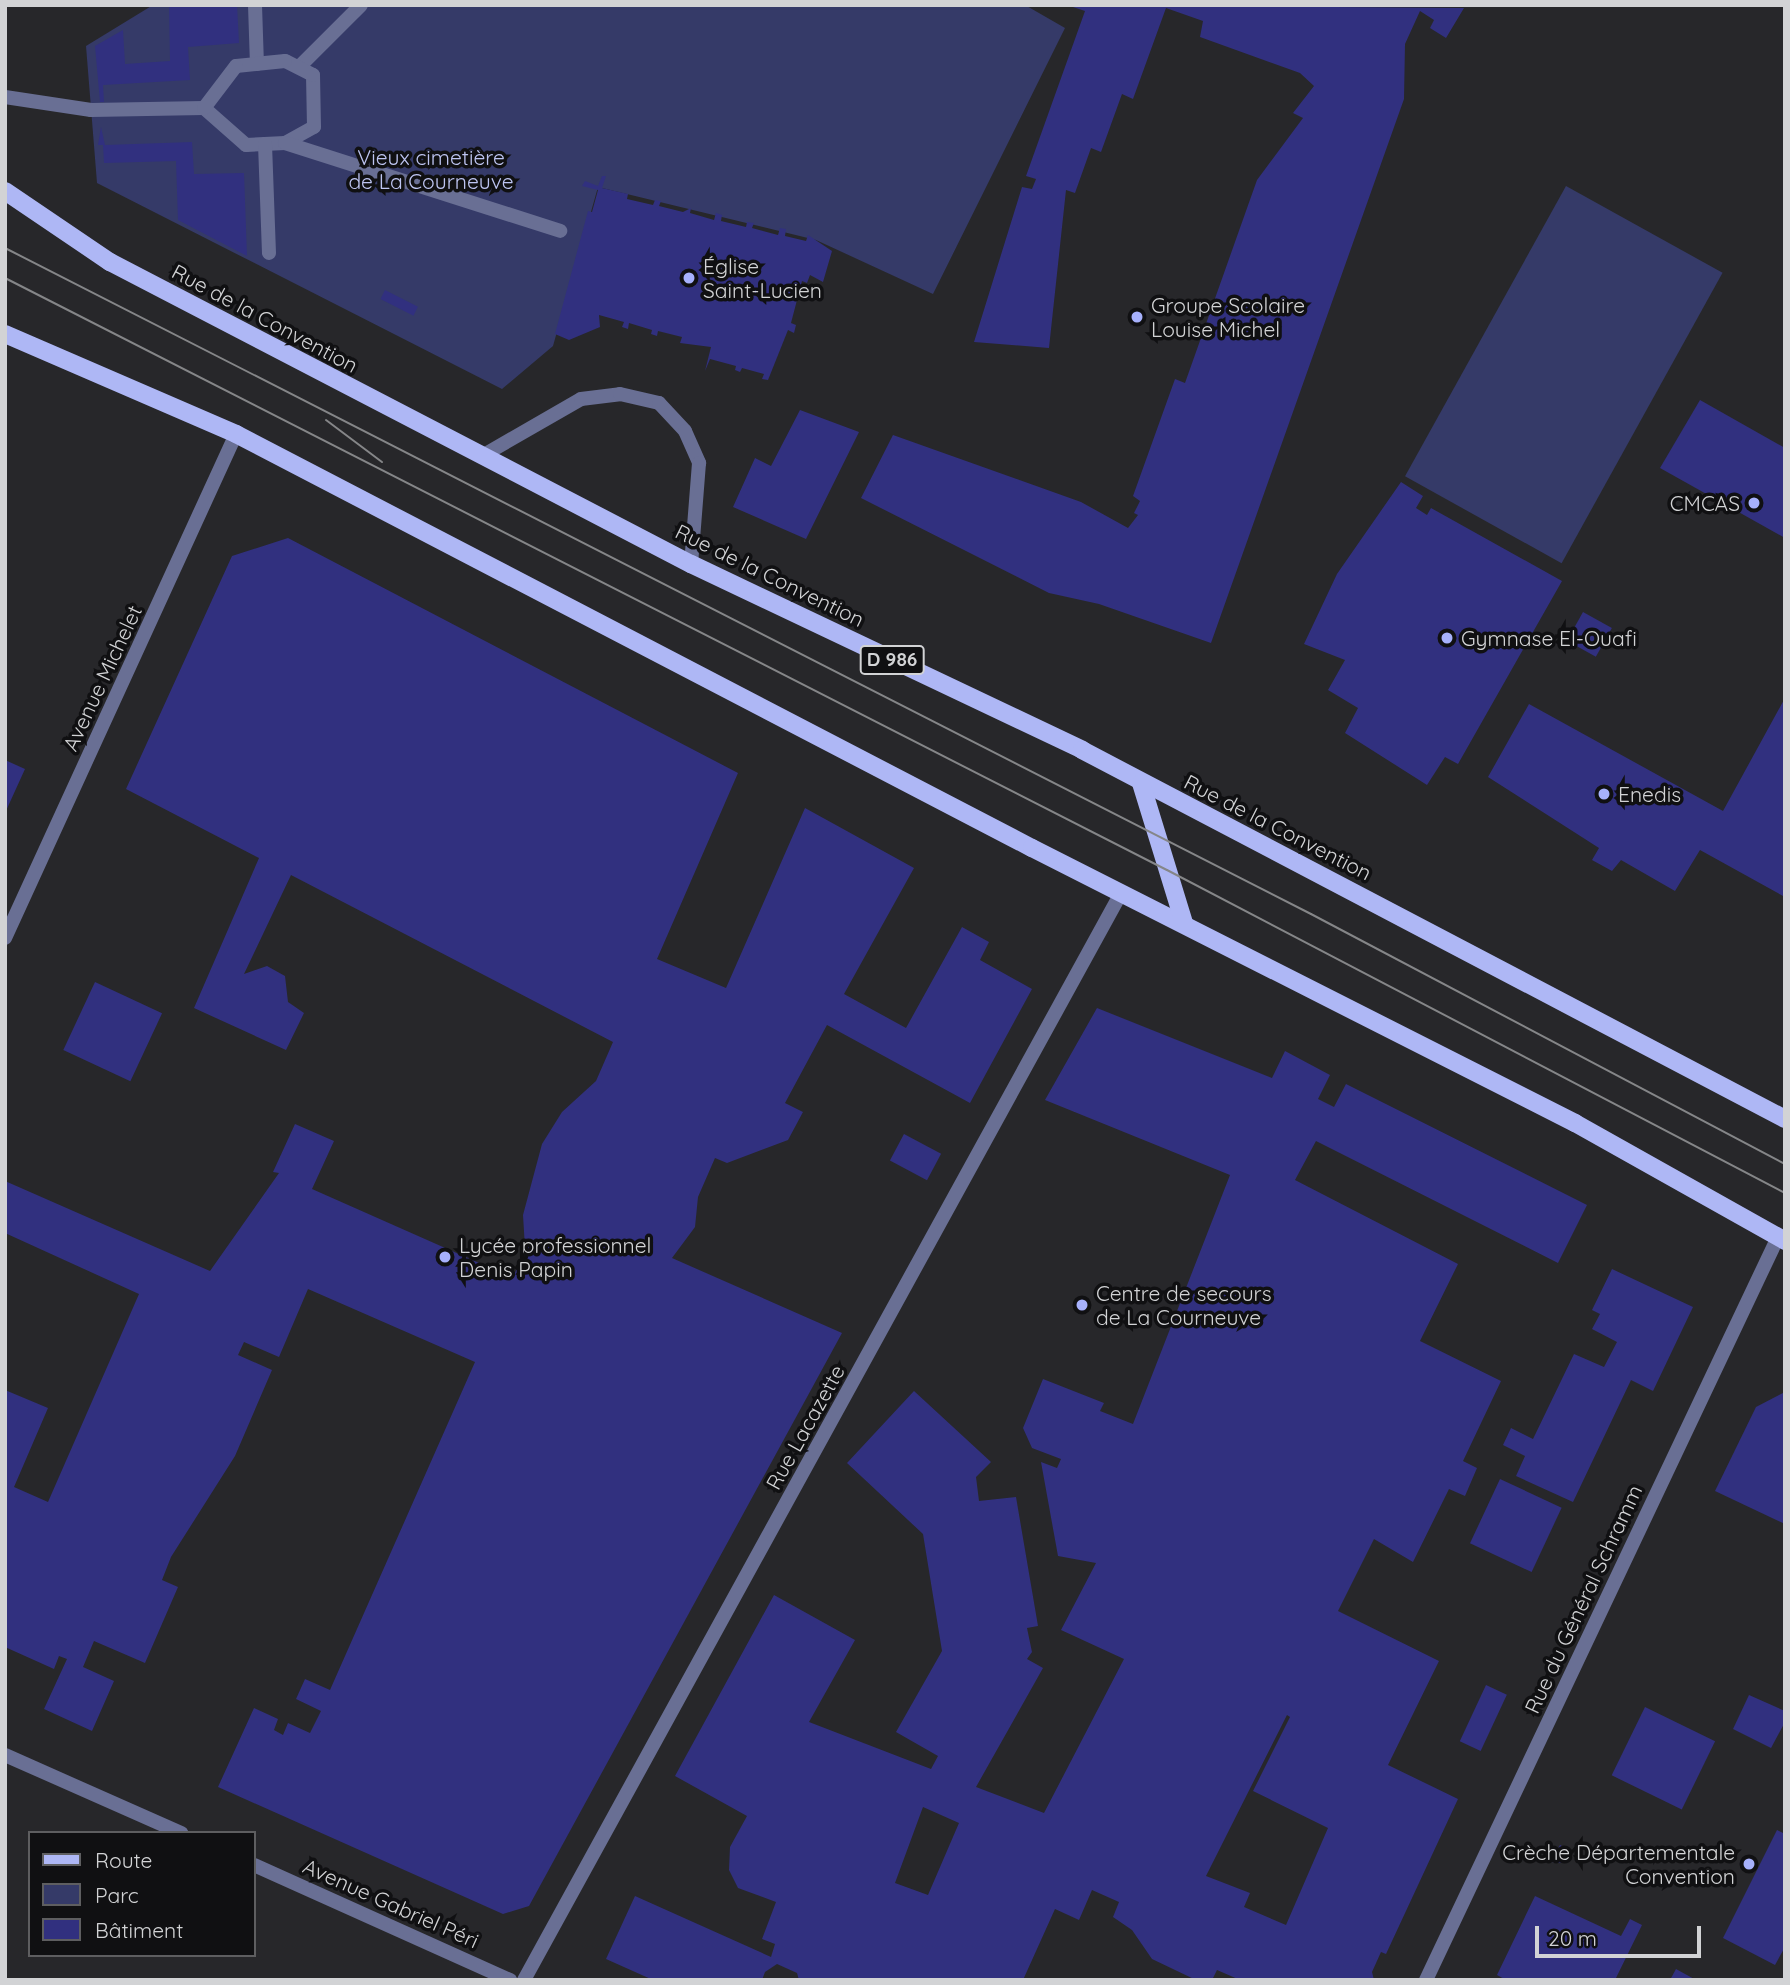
<!DOCTYPE html>
<meta charset="utf-8">
<style>
body{margin:0}
#map{position:relative;width:1790px;height:1985px;overflow:hidden;background:#27272a;font-family:Quicksand,sans-serif}
div>[style]{position:absolute}
[style*='--x']{left:calc(var(--x)*1px);top:calc(var(--y)*1px);width:calc(var(--w)*1px);rotate:calc(var(--a)*1deg)}
.green>*{inset:0;background:#353a68;transform-origin:0 0}
.building>*{inset:0;background:#31307f;transform-origin:0 0}
.lane>*{height:14px;margin:-7px;padding:0 7px;transform-origin:7px;border-radius:7px;background:#696f94}
.street>*{height:14px;margin:-7px;padding:0 7px;transform-origin:7px;border-radius:7px;background:#696f94}
.primary>*{height:18px;margin:-9px;padding:0 9px;transform-origin:9px;border-radius:9px;background:#aeb7f5}
.tram>*{height:2px;margin:-1px;padding:0 1px;transform-origin:1px;border-radius:1px;background:#858688}
.dots>*{width:19px;height:19px;translate:-50% -50%;box-sizing:border-box;border:4px solid #101012;border-radius:50%}
span{translate:-50% -50%;white-space:nowrap;text-align:center;line-height:1.15;-webkit-text-stroke:7px #101012;paint-order:stroke}
.shield-label span{padding:2px 5px;background:#101012;border:2px solid;border-radius:5px;-webkit-text-stroke-width:0}
.shield-label{font-size:19px;color:#d2d3d5;font-weight:700}
.park-label{font-size:21px;color:#bec5f2}
.poi-label{font-size:21px;color:#d2d3d5}
.left{translate:0 -50%;text-align:left}
.right{translate:-100% -50%;text-align:right}
.street-label{font-size:21px;color:#d2d3d5}
.frame{position:absolute;inset:0;border:7px solid #d2d3d5;pointer-events:none}
.legend{position:absolute;left:28px;top:1831px;width:228px;height:126px;box-sizing:border-box;background:#101012;border:2px solid #5e5e60;margin:0;padding:9px 12px;list-style:none;font-size:21px;color:#d2d3d5}
.legend li{display:flex;align-items:center;gap:14px;height:35px}
.legend b{width:35px;border:2px solid #5e5e60}
.scale{position:absolute;left:1535px;top:1926px;width:166px;height:32px;box-sizing:border-box;border:4px solid #d2d3d5;border-top:0;padding-left:9px;font-size:21px;line-height:24px;white-space:nowrap;color:#d2d3d5;-webkit-text-stroke:5px #101012;paint-order:stroke}
</style>
<div id="map">
<div class="green">
<div style="clip-path:polygon(153px 5px,1025px 5px,1065px 28px,933px 294px,816px 240px,598px 187px,553px 346px,502px 389px,97px 183px,86px 46px)"></div>
<div style="left:1566px;top:186px;width:179px;height:332px;rotate:29deg"></div>
</div>
<div class="building">
<div style="clip-path:polygon(169px 5px,237px 5px,239px 43px,188px 47px,190px 80px,103px 85px,104px 102px,100px 102px,95px 46px,123px 30px,125px 64px,170px 61px)"></div>
<div style="clip-path:polygon(1067px 5px,1464px 8px,1446px 38px,1430px 28px,1434px 20px,1420px 11px,1405px 44px,1404px 99px,1211px 643px,1099px 604px,1049px 593px,861px 498px,893px 435px,1081px 502px,1128px 528px,1138px 515px,1134px 513px,1140px 501px,1133px 496px,1175px 379px,1185px 383px,1257px 180px,1303px 118px,1293px 113px,1314px 86px,1300px 73px,1200px 37px,1203px 21px,1166px 8px,1133px 99px,1122px 94px,1101px 152px,1091px 148px,1075px 193px,1066px 190px,1049px 348px,974px 342px,1022px 187px,1032px 189px,1036px 179px,1026px 176px,1085px 11px)"></div>
<div style="clip-path:polygon(101px 127px,105px 145px,192px 142px,194px 174px,244px 173px,247px 256px,178px 220px,176px 161px,104px 163px,103px 145px,98px 145px)"></div>
<div style="clip-path:polygon(602px 176px,606px 176px,602px 188px,628px 194px,627px 199px,653px 205px,655px 200px,661px 201px,659px 206px,683px 212px,691px 208px,690px 213px,714px 220px,716px 213px,722px 215px,721px 221px,746px 227px,747px 222px,754px 223px,752px 228px,778px 235px,780px 228px,786px 229px,785px 236px,806px 241px,808px 235px,832px 251px,823px 282px,810px 275px,807px 283px,802px 281px,791px 323px,796px 325px,794px 333px,788px 330px,768px 380px,762px 379px,764px 374px,742px 368px,740px 372px,735px 370px,736px 366px,710px 359px,705px 371px,711px 347px,680px 343px,682px 337px,658px 331px,657px 336px,651px 334px,652px 330px,629px 323px,628px 329px,622px 327px,624px 322px,599px 315px,600px 327px,569px 340px,555px 334px,588px 211px,592px 212px,598px 190px,582px 186px,585px 181px,598px 186px)"></div>
<div style="left:385px;top:290px;width:37px;height:10px;rotate:27deg"></div>
<div style="clip-path:polygon(1700px 400px,1785px 448px,1785px 538px,1660px 468px)"></div>
<div style="clip-path:polygon(800px 410px,859px 432px,806px 539px,733px 507px,755px 458px,771px 466px)"></div>
<div style="clip-path:polygon(1401px 482px,1423px 496px,1416px 508px,1427px 515px,1431px 508px,1562px 581px,1458px 764px,1445px 757px,1427px 785px,1345px 733px,1358px 708px,1328px 690px,1345px 660px,1304px 644px,1337px 574px)"></div>
<div style="clip-path:polygon(288px 538px,738px 773px,657px 959px,726px 988px,805px 808px,914px 868px,844px 994px,906px 1028px,962px 927px,989px 942px,980px 960px,1032px 989px,970px 1103px,827px 1025px,785px 1103px,803px 1112px,788px 1140px,727px 1163px,715px 1158px,698px 1197px,695px 1227px,672px 1258px,842px 1333px,529px 1906px,503px 1914px,218px 1787px,254px 1708px,278px 1719px,274px 1730px,283px 1735px,288px 1723px,310px 1733px,321px 1711px,296px 1699px,305px 1679px,330px 1690px,475px 1362px,308px 1289px,279px 1357px,244px 1342px,238px 1355px,272px 1370px,235px 1456px,171px 1557px,162px 1580px,178px 1587px,145px 1663px,94px 1641px,83px 1667px,114px 1681px,92px 1731px,44px 1709px,67px 1659px,59px 1656px,54px 1669px,5px 1647px,5px 1390px,48px 1408px,14px 1487px,48px 1502px,139px 1294px,5px 1233px,5px 1181px,210px 1271px,279px 1173px,273px 1172px,295px 1124px,334px 1141px,312px 1189px,513px 1278px,525px 1248px,523px 1215px,542px 1144px,562px 1112px,596px 1081px,613px 1042px,291px 875px,244px 974px,267px 966px,285px 976px,288px 1002px,304px 1013px,286px 1050px,194px 1008px,259px 858px,126px 789px,232px 556px)"></div>
<div style="left:1583px;top:612px;width:33px;height:33px;rotate:29deg"></div>
<div style="clip-path:polygon(1785px 698px,1783px 896px,1700px 850px,1675px 891px,1621px 860px,1612px 871px,1592px 860px,1599px 848px,1488px 777px,1529px 704px,1723px 811px)"></div>
<div style="clip-path:polygon(5px 760px,25px 769px,5px 813px)"></div>
<div style="left:95px;top:982px;width:74px;height:75px;rotate:25deg"></div>
<div style="clip-path:polygon(evenodd,1097px 1008px,1272px 1078px,1285px 1051px,1330px 1075px,1318px 1099px,1334px 1107px,1346px 1084px,1587px 1205px,1558px 1263px,1316px 1141px,1295px 1180px,1458px 1264px,1420px 1341px,1501px 1381px,1463px 1461px,1477px 1468px,1465px 1496px,1449px 1489px,1413px 1562px,1374px 1539px,1338px 1611px,1439px 1661px,1388px 1765px,1458px 1799px,1386px 1954px,1381px 1952px,1372px 1972px,1374px 1980px,1240px 1980px,1217px 1970px,1212px 1980px,1196px 1980px,1152px 1959px,1132px 1930px,1113px 1917px,1119px 1902px,1092px 1890px,1079px 1920px,1055px 1909px,1023px 1980px,799px 1980px,797px 1973px,777px 1964px,765px 1972px,762px 1980px,653px 1980px,606px 1959px,635px 1896px,771px 1957px,775px 1944px,762px 1939px,776px 1902px,738px 1888px,729px 1870px,730px 1847px,747px 1816px,675px 1776px,774px 1595px,855px 1640px,809px 1722px,931px 1769px,938px 1756px,896px 1732px,942px 1651px,923px 1534px,847px 1463px,914px 1391px,991px 1462px,976px 1477px,979px 1501px,1016px 1497px,1038px 1626px,1027px 1628px,1032px 1652px,1027px 1659px,1043px 1668px,976px 1787px,1044px 1813px,1124px 1659px,1061px 1630px,1096px 1563px,1058px 1556px,1041px 1462px,1057px 1468px,1061px 1459px,1032px 1448px,1023px 1428px,1043px 1379px,1104px 1403px,1100px 1411px,1133px 1424px,1230px 1175px,1045px 1100px,1097px 1008px,1287px 1715px,1290px 1717px,1253px 1791px,1328px 1828px,1286px 1925px,1244px 1907px,1250px 1893px,1206px 1876px,1287px 1715px,1097px 1008px,923px 1807px,959px 1823px,928px 1895px,895px 1883px,923px 1807px)"></div>
<div style="left:904px;top:1134px;width:42px;height:30px;rotate:28deg"></div>
<div style="clip-path:polygon(1612px 1269px,1693px 1307px,1653px 1391px,1631px 1380px,1573px 1502px,1516px 1476px,1525px 1456px,1503px 1445px,1511px 1428px,1533px 1439px,1574px 1354px,1604px 1367px,1617px 1342px,1592px 1329px,1600px 1314px,1592px 1310px)"></div>
<div style="clip-path:polygon(1785px 1392px,1785px 1524px,1715px 1491px,1756px 1407px)"></div>
<div style="left:1500px;top:1479px;width:68px;height:71px;rotate:25deg"></div>
<div style="left:1486px;top:1685px;width:23px;height:62px;rotate:25deg"></div>
<div style="clip-path:polygon(1749px 1695px,1785px 1711px,1785px 1722px,1771px 1748px,1733px 1729px)"></div>
<div style="left:1645px;top:1707px;width:78px;height:76px;rotate:26deg"></div>
<div style="clip-path:polygon(1777px 1830px,1785px 1834px,1785px 1947px,1775px 1965px,1723px 1938px)"></div>
<div style="clip-path:polygon(1560px 1845px,1572px 1851px,1567px 1863px,1551px 1862px)"></div>
<div style="clip-path:polygon(1535px 1896px,1621px 1936px,1630px 1919px,1642px 1925px,1615px 1980px,1506px 1980px,1497px 1975px)"></div>
<div style="clip-path:polygon(1676px 1969px,1696px 1980px,1670px 1980px)"></div>
</div>
<div class="lane">
<div style="--x:255;--y:5;--w:59;--a:88.1"></div>
<div style="--x:300;--y:66;--w:86;--a:-45"></div>
<div style="--x:5;--y:97;--w:87;--a:8.6"></div>
<div style="--x:91;--y:110;--w:113;--a:-1"></div>
<div style="--x:204;--y:108;--w:56;--a:41.4"></div>
<div style="--x:246;--y:145;--w:39;--a:-3"></div>
<div style="--x:285;--y:143;--w:33;--a:-29"></div>
<div style="--x:314;--y:127;--w:52;--a:-91.1"></div>
<div style="--x:313;--y:75;--w:31;--a:-153"></div>
<div style="--x:285;--y:61;--w:49;--a:174.2"></div>
<div style="--x:236;--y:66;--w:53;--a:127.3"></div>
<div style="--x:285;--y:143;--w:289;--a:17.7"></div>
<div style="--x:265;--y:144;--w:109;--a:87.9"></div>
<div style="--x:482;--y:456;--w:114;--a:-29.9"></div>
<div style="--x:581;--y:399;--w:39;--a:-7"></div>
<div style="--x:620;--y:394;--w:40;--a:13"></div>
<div style="--x:659;--y:403;--w:38;--a:47"></div>
<div style="--x:685;--y:431;--w:35;--a:66"></div>
<div style="--x:699;--y:463;--w:101;--a:94.5"></div>
</div>
<div class="street">
<div style="--x:5;--y:938;--w:554;--a:-65.38"></div>
<div style="--x:5;--y:1755;--w:193;--a:23.9"></div>
<div style="--x:254;--y:1865;--w:281;--a:24.2"></div>
<div style="--x:524;--y:1980;--w:1240;--a:-61.22"></div>
<div style="--x:1426;--y:1980;--w:822;--a:-64.65"></div>
</div>
<div class="primary">
<div style="--x:5;--y:191;--w:127;--a:34.1"></div>
<div style="--x:110;--y:262;--w:655;--a:27.47"></div>
<div style="--x:691;--y:564;--w:433;--a:25.4"></div>
<div style="--x:1082;--y:750;--w:794;--a:27.69"></div>
<div style="--x:5;--y:334;--w:252;--a:23.4"></div>
<div style="--x:236;--y:434;--w:897;--a:27.48"></div>
<div style="--x:1032;--y:848;--w:609;--a:26.86"></div>
<div style="--x:1575;--y:1123;--w:241;--a:29.3"></div>
<div style="--x:1141;--y:783;--w:146;--a:72.9"></div>
</div>
<div class="tram">
<div style="--x:5;--y:248;--w:1466;--a:27.02"></div>
<div style="--x:1311;--y:914;--w:536;--a:27.81"></div>
<div style="--x:5;--y:278;--w:1304;--a:27"></div>
<div style="--x:1167;--y:870;--w:697;--a:27.59"></div>
<div style="--x:326;--y:420;--w:70;--a:36.9"></div>
</div>
<div class="dots">
<div style="left:689px;top:278px;background:#a7b1fc"></div>
<div style="left:1137px;top:317px;background:#a7b1fc"></div>
<div style="left:1754px;top:503px;background:#a7b1fc"></div>
<div style="left:1447px;top:638px;background:#a7b1fc"></div>
<div style="left:1604px;top:794px;background:#a7b1fc"></div>
<div style="left:445px;top:1257px;background:#a7b1fc"></div>
<div style="left:1082px;top:1305px;background:#a7b1fc"></div>
<div style="left:1749px;top:1864px;background:#a7b1fc"></div>
</div>
<div class="shield-label">
<span style="left:892px;top:660px">D 986</span>
</div>
<div class="park-label">
<span style="left:431px;top:169px">Vieux cimetière<br>de La Courneuve</span>
</div>
<div class="poi-label">
<span class="left" style="left:703px;top:278px">Église<br>Saint-Lucien</span>
<span class="left" style="left:1151px;top:317px">Groupe Scolaire<br>Louise Michel</span>
<span class="right" style="left:1740px;top:503px">CMCAS</span>
<span class="left" style="left:1461px;top:638px">Gymnase El-Ouafi</span>
<span class="left" style="left:1618px;top:794px">Enedis</span>
<span class="left" style="left:459px;top:1257px">Lycée professionnel<br>Denis Papin</span>
<span class="left" style="left:1096px;top:1305px">Centre de secours<br>de La Courneuve</span>
<span class="right" style="left:1735px;top:1864px">Crèche Départementale<br>Convention</span>
</div>
<div class="street-label">
<span style="left:265px;top:318px;rotate:28deg">Rue de la Convention</span>
<span style="left:770px;top:575px;rotate:26deg">Rue de la Convention</span>
<span style="left:102px;top:678px;rotate:-65deg">Avenue Michelet</span>
<span style="left:1278px;top:827px;rotate:27deg">Rue de la Convention</span>
<span style="left:805px;top:1427px;rotate:-61deg">Rue Lacazette</span>
<span style="left:1583px;top:1599px;rotate:-65deg">Rue du Général Schramm</span>
<span style="left:391px;top:1903px;rotate:24deg">Avenue Gabriel Péri</span>
</div>
<div class="frame"></div>
<ul class="legend">
<li><b style="height:9px;background:#aeb7f5"></b>Route</li>
<li><b style="height:19px;background:#353a68"></b>Parc</li>
<li><b style="height:19px;background:#31307f"></b>Bâtiment</li>
</ul>
<div class="scale">20 m</div>
</div>
